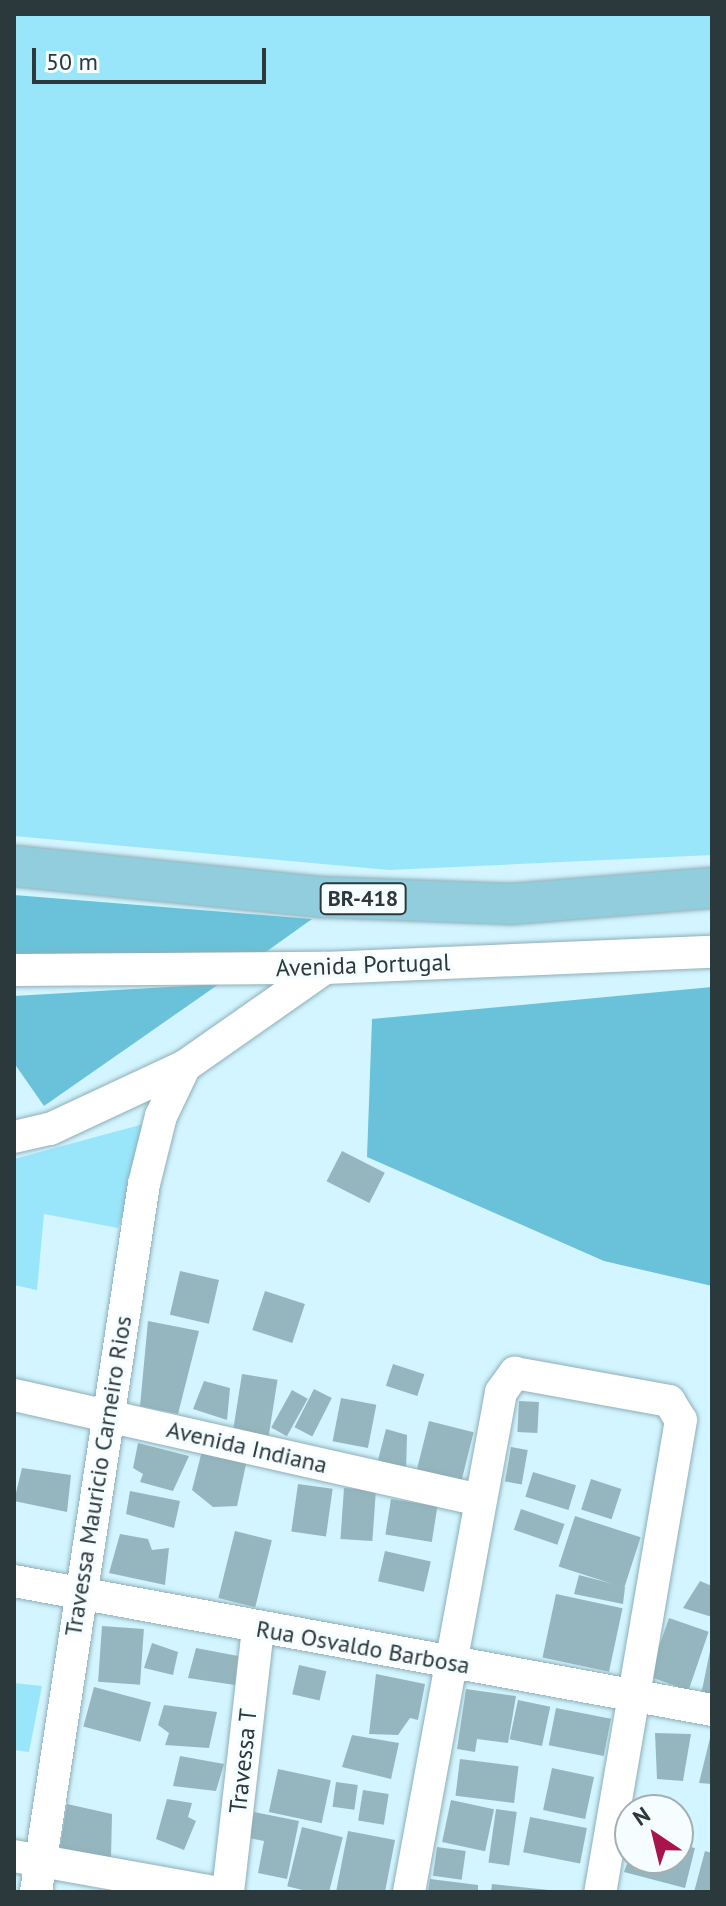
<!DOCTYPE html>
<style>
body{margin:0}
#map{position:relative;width:726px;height:1906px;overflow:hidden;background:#d3f5ff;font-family:"PT Sans",sans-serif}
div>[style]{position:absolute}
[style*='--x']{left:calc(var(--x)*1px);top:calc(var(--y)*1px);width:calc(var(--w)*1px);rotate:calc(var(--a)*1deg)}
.green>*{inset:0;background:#99e6fb}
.forest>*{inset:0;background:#69c2d9}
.building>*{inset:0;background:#96b6bf;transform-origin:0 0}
.roads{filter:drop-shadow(0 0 2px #8eaeb7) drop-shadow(0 0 2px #8eaeb7)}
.minor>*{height:32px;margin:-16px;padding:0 16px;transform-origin:16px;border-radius:16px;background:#fff}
.major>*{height:40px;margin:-20px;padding:0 20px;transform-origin:20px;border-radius:20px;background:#91cddc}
span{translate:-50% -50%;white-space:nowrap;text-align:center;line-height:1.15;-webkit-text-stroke:7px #f6fdff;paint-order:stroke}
.shield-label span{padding:2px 6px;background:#f6fdff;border:2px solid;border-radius:6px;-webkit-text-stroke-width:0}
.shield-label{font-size:22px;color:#2b383c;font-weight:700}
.street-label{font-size:24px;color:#2b383c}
.frame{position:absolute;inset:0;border:16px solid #2b383c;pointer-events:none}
.north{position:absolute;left:614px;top:1794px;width:80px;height:80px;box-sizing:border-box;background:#f6fdff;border:2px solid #a5aeb1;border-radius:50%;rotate:325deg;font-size:22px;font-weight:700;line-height:32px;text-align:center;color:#2b383c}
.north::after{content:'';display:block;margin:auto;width:28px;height:36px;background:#a8144b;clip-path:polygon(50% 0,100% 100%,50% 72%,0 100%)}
.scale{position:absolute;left:32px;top:48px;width:234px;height:36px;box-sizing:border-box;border:4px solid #2b383c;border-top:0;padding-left:10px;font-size:24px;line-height:28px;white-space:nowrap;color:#2b383c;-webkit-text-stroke:6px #f6fdff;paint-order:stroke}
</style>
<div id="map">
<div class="green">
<div style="clip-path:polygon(14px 14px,712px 14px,712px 855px,389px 870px,14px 836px)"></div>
<div style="clip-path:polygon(151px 1122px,118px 1228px,44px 1214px,37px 1290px,14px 1285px,14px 1159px)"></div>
<div style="clip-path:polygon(14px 1683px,42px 1686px,29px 1752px,14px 1750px)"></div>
</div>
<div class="forest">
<div style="clip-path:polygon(14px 895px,312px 919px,263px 954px,14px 955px)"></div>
<div style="clip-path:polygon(219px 984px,44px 1106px,14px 1063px,14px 996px)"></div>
<div style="clip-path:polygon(712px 987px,712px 1286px,604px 1261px,367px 1157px,372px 1019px)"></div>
</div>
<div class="building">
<div style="left:342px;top:1151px;width:48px;height:34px;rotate:27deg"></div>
<div style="left:180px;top:1271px;width:40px;height:45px;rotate:13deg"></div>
<div style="left:265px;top:1291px;width:42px;height:41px;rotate:18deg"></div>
<div style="clip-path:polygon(148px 1321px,199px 1331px,178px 1414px,140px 1406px)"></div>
<div style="left:393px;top:1364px;width:33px;height:23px;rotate:18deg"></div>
<div style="left:242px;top:1374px;width:36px;height:59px;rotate:9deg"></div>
<div style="clip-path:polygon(204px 1381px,230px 1388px,227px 1420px,193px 1409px)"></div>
<div style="left:314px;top:1389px;width:20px;height:43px;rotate:27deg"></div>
<div style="left:292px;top:1390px;width:18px;height:43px;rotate:29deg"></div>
<div style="left:341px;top:1398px;width:36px;height:44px;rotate:11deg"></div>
<div style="left:519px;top:1401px;width:20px;height:31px;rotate:3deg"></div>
<div style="left:429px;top:1421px;width:46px;height:56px;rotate:14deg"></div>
<div style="clip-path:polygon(386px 1429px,407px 1435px,406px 1472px,377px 1464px)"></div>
<div style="clip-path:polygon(138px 1443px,189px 1456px,173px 1491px,140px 1482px,143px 1474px,133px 1468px)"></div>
<div style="clip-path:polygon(203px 1447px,248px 1455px,237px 1506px,213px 1507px,192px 1490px)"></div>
<div style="left:511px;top:1447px;width:17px;height:35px;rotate:10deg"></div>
<div style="clip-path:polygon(22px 1468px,71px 1475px,67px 1512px,14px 1501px)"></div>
<div style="left:533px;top:1472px;width:45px;height:26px;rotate:17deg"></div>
<div style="left:591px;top:1479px;width:32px;height:32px;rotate:18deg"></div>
<div style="left:298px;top:1484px;width:35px;height:48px;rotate:8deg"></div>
<div style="left:344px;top:1488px;width:32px;height:51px;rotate:4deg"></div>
<div style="clip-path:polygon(130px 1491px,180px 1501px,174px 1528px,126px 1514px)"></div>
<div style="left:391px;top:1499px;width:47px;height:36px;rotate:9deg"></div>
<div style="left:521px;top:1509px;width:46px;height:22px;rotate:19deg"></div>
<div style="left:575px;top:1516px;width:69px;height:53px;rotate:18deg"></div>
<div style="left:235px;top:1531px;width:38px;height:69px;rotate:14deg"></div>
<div style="clip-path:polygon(120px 1534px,148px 1539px,152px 1550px,169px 1548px,165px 1585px,109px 1573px)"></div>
<div style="left:385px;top:1551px;width:47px;height:31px;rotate:13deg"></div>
<div style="clip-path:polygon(579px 1575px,625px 1587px,623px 1604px,574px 1594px)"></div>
<div style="clip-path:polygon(700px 1581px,712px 1586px,712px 1617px,683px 1608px)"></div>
<div style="left:556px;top:1594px;width:68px;height:65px;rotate:12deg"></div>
<div style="left:669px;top:1618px;width:42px;height:62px;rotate:19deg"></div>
<div style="left:102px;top:1626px;width:42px;height:56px;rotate:4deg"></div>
<div style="clip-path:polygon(152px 1643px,178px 1652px,173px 1675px,144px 1668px)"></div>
<div style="clip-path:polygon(711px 1646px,712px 1647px,712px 1698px,701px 1695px)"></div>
<div style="clip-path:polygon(196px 1648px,238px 1656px,235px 1685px,188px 1678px)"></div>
<div style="left:299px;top:1665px;width:28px;height:30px;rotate:13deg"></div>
<div style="clip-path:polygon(376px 1674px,425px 1684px,418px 1720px,410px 1718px,398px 1735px,369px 1734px)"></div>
<div style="left:94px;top:1687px;width:59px;height:41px;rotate:15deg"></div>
<div style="clip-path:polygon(466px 1689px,516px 1696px,508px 1743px,477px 1739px,475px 1752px,457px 1749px)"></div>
<div style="left:518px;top:1700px;width:33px;height:40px;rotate:12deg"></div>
<div style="clip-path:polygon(164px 1705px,217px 1712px,209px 1748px,165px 1745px,169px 1733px,158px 1725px)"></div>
<div style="left:556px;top:1708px;width:56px;height:38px;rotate:11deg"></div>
<div style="clip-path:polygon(655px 1733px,691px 1734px,683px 1781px,657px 1779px)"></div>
<div style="clip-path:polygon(711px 1734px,712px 1784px,699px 1783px)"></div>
<div style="clip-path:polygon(352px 1735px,399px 1743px,391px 1779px,342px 1767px)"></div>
<div style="clip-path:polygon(180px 1756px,224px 1764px,216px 1791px,173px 1786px)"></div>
<div style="left:460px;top:1759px;width:59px;height:37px;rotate:7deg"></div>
<div style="left:552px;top:1768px;width:43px;height:43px;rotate:12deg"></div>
<div style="left:278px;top:1769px;width:54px;height:44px;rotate:12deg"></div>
<div style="left:336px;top:1782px;width:22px;height:25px;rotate:8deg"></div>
<div style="left:363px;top:1790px;width:26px;height:31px;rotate:9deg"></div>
<div style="clip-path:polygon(167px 1799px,192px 1803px,188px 1817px,196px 1821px,184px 1850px,156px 1839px)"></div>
<div style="left:451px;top:1800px;width:44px;height:43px;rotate:12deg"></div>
<div style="clip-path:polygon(67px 1804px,112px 1814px,111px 1857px,60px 1848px)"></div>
<div style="left:496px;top:1809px;width:21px;height:54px;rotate:8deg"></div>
<div style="clip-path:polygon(254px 1812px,299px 1821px,287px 1879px,258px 1873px,264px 1841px,249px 1838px)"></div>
<div style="left:530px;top:1817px;width:58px;height:36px;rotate:11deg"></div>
<div style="left:302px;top:1827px;width:42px;height:61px;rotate:14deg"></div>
<div style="clip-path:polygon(348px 1831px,395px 1840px,385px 1892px,336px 1892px)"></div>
<div style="clip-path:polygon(678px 1844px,695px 1848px,685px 1888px,624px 1872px,629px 1858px,678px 1858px)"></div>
<div style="left:437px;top:1847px;width:29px;height:29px;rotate:8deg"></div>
<div style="clip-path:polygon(705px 1851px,712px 1853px,712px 1892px,694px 1892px)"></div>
<div style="clip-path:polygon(430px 1879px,478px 1885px,478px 1892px,428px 1892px)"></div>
<div style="clip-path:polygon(492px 1884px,549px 1890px,549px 1892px,491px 1892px)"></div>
</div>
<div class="roads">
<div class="minor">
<div style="--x:14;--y:970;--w:311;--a:-0.4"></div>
<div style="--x:325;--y:968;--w:387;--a:-2.4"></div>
<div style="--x:14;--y:1137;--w:37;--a:-13"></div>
<div style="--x:50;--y:1129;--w:149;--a:-25"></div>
<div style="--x:185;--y:1066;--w:171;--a:-35"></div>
<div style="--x:14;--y:1395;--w:478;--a:12.7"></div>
<div style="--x:14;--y:1581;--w:710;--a:10.47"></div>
<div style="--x:14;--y:1856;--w:204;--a:10.2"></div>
<div style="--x:36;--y:1892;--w:716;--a:-81.33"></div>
<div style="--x:144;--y:1184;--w:70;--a:-76"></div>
<div style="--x:161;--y:1116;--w:55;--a:-64.4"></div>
<div style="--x:228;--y:1892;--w:265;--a:-83.5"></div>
<div style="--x:409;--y:1892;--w:508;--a:-79.57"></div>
<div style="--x:501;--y:1392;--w:24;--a:-54"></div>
<div style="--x:515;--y:1373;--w:157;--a:10.3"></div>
<div style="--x:669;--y:1401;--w:22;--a:58"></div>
<div style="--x:681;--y:1420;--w:479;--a:99.7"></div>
</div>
<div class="major">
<div style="--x:14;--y:866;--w:309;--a:5.8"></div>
<div style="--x:321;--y:897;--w:191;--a:2.1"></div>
<div style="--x:512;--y:904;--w:201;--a:-4.6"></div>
</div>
</div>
<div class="shield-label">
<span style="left:363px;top:899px">BR-418</span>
</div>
<div class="street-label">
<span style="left:363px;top:965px;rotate:-2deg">Avenida Portugal</span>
<span style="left:247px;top:1447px;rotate:13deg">Avenida Indiana</span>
<span style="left:98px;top:1476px;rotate:-81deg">Travessa Mauricio Carneiro Rios</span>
<span style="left:363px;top:1647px;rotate:10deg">Rua Osvaldo Barbosa</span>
<span style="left:243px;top:1761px;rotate:-84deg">Travessa T</span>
</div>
<div class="frame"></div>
<div class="north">N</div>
<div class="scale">50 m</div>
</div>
